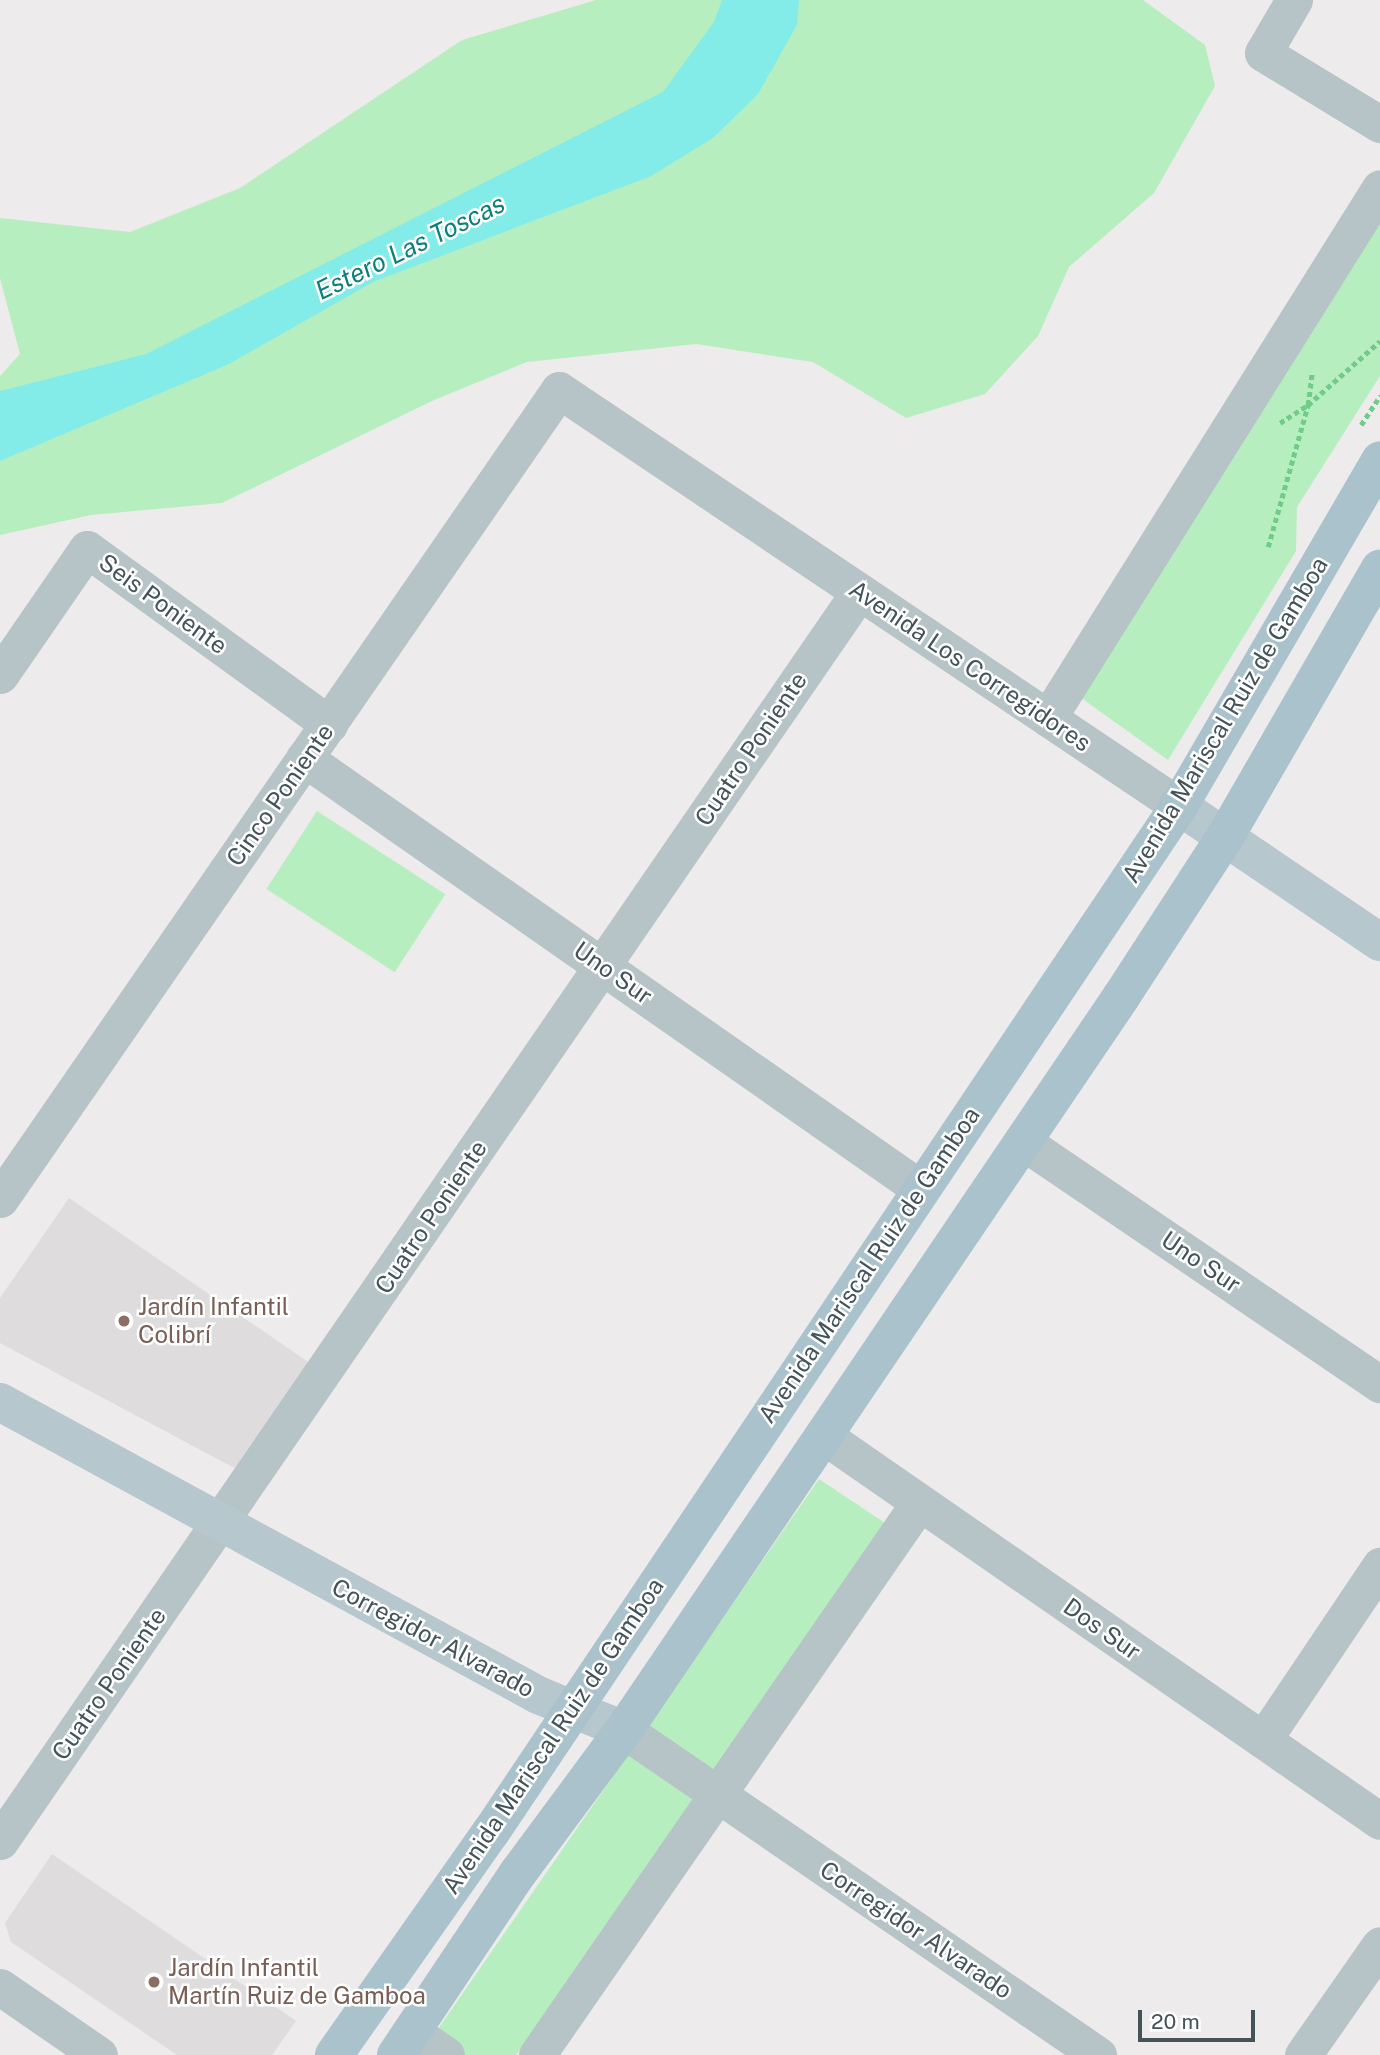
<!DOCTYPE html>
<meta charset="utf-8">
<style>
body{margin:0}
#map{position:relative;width:1380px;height:2055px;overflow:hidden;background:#eeebec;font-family:"Public Sans",sans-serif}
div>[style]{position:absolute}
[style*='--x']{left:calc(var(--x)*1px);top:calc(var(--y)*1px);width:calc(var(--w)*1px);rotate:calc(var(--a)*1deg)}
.education>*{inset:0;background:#dfdcdd}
.green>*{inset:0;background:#b7eebf;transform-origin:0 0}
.water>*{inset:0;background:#83ece9}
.path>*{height:4.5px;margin-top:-2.25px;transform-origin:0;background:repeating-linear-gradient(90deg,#6fcc89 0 5px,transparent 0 8.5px)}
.street>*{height:37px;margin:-18.5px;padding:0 18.5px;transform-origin:18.5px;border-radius:18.5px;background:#b6c4c8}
.secondary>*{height:38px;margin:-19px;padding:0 19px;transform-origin:19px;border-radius:19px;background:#b6c7ce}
.primary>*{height:38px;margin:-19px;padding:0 19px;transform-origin:19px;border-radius:19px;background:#aac2cb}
.dots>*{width:19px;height:19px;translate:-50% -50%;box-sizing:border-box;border:4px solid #fff;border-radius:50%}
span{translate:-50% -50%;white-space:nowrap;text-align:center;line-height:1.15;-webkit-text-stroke:5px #fff;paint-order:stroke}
.street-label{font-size:24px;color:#435358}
.education-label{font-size:24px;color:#785e54}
.left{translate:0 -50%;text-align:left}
.water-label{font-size:26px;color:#0c7f7d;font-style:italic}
.scale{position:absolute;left:1138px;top:2010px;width:117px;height:32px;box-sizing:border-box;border:4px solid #435358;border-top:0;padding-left:9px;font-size:21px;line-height:24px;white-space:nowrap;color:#435358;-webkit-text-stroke:5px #fff;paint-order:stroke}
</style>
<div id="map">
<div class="education">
<div style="clip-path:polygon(69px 1198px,314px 1366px,240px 1471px,0 1343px,0 1298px)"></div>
<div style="clip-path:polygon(52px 1854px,296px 2021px,272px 2055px,177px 2055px,11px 1942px,5px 1923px)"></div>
</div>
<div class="green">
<div style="clip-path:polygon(596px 0,1143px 0,1205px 45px,1215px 86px,1154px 193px,1069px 267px,1038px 336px,985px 394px,906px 418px,813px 362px,696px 344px,527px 362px,434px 400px,222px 503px,91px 515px,0 535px,0 376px,20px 354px,0 278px,0 218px,130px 232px,240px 188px,462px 40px)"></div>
<div style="clip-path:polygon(1380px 221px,1380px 376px,1297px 507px,1296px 551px,1168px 760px,1077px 695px)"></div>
<div style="left:317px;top:811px;width:153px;height:93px;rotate:33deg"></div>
<div style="clip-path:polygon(819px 1479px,891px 1527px,516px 2055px,420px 2055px)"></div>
</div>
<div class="water">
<div style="clip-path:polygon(722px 0,799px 0,797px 25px,758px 94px,713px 138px,651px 176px,373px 282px,229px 364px,0 461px,0 391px,146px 354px,663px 92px,714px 22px)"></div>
</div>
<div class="path">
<div style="--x:1280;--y:423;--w:33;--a:-33"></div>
<div style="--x:1308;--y:405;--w:96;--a:-41.6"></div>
<div style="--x:1361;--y:425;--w:35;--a:-57"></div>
<div style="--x:1268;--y:547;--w:148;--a:-74.3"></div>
<div style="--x:1308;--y:405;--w:33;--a:-83"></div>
</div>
<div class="street">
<div style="--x:1294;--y:0;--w:61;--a:120.3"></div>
<div style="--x:1263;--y:53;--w:137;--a:31.3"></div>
<div style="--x:0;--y:675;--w:153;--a:-55.4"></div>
<div style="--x:87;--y:549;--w:299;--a:35.9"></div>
<div style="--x:1048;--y:718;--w:625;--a:-57.94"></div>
<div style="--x:304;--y:758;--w:753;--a:34.94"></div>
<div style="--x:1022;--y:1141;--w:433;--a:34.2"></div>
<div style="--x:0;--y:1199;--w:983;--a:-55.36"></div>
<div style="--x:559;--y:390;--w:747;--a:33.86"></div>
<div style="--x:824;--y:1436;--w:676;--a:34.7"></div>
<div style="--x:624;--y:1730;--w:575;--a:34.44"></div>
<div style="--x:1263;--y:1740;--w:210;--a:-56.1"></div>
<div style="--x:0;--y:1841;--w:1516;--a:-55.48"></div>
<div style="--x:0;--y:1987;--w:120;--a:34.5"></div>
<div style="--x:412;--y:2032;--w:41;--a:34.1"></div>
<div style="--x:537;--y:2055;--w:671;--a:-55.32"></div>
<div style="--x:1303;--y:2055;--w:134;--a:-55"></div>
</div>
<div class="secondary">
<div style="--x:1179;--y:806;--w:243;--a:34.1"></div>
<div style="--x:0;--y:1402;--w:613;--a:28.57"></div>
<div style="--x:538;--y:1695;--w:93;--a:22.1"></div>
</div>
<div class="primary">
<div style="--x:334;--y:2055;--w:273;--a:-54.9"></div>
<div style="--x:491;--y:1832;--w:1235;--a:-56.16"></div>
<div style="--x:1179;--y:806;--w:400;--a:-59.8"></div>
<div style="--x:396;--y:2055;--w:219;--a:-56.2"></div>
<div style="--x:518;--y:1873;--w:178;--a:-53.5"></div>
<div style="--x:624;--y:1730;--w:886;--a:-55.86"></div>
<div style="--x:1121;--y:997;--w:191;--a:-57"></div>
<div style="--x:1225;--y:837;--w:310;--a:-60"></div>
</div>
<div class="dots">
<div style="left:124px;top:1321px;background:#8d6e63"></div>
<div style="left:154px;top:1982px;background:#8d6e63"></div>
</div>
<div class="street-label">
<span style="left:163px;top:604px;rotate:36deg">Seis Poniente</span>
<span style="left:970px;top:666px;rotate:34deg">Avenida Los Corregidores</span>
<span style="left:1225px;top:720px;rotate:-59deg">Avenida Mariscal Ruiz de Gamboa</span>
<span style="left:751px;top:749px;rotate:-56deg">Cuatro Poniente</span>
<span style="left:280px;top:795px;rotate:-55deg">Cinco Poniente</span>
<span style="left:613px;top:973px;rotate:35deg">Uno Sur</span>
<span style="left:431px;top:1217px;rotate:-56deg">Cuatro Poniente</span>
<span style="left:1201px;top:1262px;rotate:34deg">Uno Sur</span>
<span style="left:869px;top:1265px;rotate:-56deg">Avenida Mariscal Ruiz de Gamboa</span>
<span style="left:1102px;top:1629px;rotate:35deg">Dos Sur</span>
<span style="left:433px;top:1638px;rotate:28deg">Corregidor Alvarado</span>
<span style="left:109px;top:1684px;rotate:-55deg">Cuatro Poniente</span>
<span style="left:553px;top:1736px;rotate:-56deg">Avenida Mariscal Ruiz de Gamboa</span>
<span style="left:916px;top:1930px;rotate:34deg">Corregidor Alvarado</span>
</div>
<div class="education-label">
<span class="left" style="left:138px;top:1321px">Jardín Infantil<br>Colibrí</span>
<span class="left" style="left:168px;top:1982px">Jardín Infantil<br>Martín Ruiz de Gamboa</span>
</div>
<div class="water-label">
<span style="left:410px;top:247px;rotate:-26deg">Estero Las Toscas</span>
</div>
<div class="scale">20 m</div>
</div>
